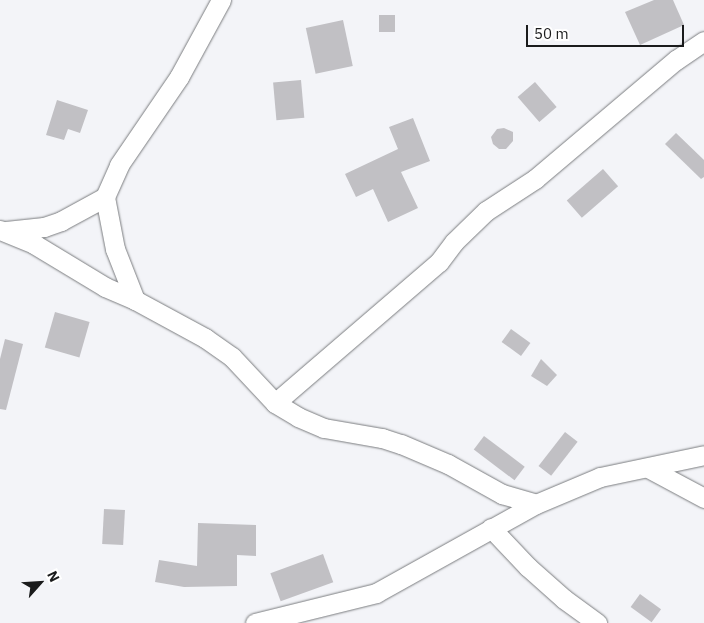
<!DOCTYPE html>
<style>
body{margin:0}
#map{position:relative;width:704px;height:623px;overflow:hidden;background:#f3f4f8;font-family:"IBM Plex Sans",sans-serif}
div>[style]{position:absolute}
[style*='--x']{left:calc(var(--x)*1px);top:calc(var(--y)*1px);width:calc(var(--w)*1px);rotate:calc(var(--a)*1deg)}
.building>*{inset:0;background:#c1c0c4;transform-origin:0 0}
.roads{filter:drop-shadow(0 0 1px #7a7c7f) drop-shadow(0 0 1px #7a7c7f)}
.street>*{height:19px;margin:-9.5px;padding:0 9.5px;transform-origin:9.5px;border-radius:9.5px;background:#fff}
span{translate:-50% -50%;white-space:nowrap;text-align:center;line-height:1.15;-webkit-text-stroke:5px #fff;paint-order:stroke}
.north{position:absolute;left:15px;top:558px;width:50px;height:50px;-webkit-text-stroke:4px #fff;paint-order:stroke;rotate:64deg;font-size:14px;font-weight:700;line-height:20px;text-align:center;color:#1a1b1c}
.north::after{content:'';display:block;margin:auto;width:18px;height:22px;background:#1a1b1c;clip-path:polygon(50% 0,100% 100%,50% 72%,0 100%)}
.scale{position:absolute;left:526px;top:25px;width:158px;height:22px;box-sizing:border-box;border:2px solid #1a1b1c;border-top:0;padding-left:6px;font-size:15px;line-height:18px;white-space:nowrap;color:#1a1b1c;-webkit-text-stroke:4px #fff;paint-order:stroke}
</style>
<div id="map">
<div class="building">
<div style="clip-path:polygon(654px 0,673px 0,684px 25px,640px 45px,625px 12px)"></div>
<div style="left:379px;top:15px;width:16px;height:17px"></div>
<div style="left:343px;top:20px;width:47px;height:38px;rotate:78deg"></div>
<div style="left:301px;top:80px;width:38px;height:28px;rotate:85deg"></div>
<div style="left:535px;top:82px;width:33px;height:23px;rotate:49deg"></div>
<div style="clip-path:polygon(57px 100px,88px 110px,80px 133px,68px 129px,64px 140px,46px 135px)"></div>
<div style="clip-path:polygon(413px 118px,430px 161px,401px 172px,418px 208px,388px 222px,373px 189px,356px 197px,345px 174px,398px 149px,389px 127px)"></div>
<div style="clip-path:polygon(504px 128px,513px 132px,513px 141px,506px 149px,499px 149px,493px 144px,491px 137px,497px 129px)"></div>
<div style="clip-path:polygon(676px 133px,704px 160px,704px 177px,701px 179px,665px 144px)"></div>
<div style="left:603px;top:169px;width:23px;height:48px;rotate:49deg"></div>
<div style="left:55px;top:312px;width:36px;height:37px;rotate:16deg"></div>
<div style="left:511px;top:329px;width:24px;height:16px;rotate:36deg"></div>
<div style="clip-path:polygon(5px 339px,23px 344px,6px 410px,0 409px,0 359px)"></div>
<div style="clip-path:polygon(541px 359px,557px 375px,547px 386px,531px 376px)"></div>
<div style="left:565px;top:432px;width:16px;height:43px;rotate:38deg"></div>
<div style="left:484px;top:436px;width:51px;height:17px;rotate:37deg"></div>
<div style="left:104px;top:509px;width:21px;height:35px;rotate:3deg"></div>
<div style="clip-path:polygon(198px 523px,256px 525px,256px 556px,237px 555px,237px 586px,184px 587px,155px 582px,159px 560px,197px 566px)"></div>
<div style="left:323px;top:554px;width:30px;height:56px;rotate:70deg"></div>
<div style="left:640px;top:594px;width:26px;height:16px;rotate:36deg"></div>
</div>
<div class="roads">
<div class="street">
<div style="--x:0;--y:230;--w:37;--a:22"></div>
<div style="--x:34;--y:244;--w:83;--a:31.2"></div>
<div style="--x:105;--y:287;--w:33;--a:23"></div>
<div style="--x:135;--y:300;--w:80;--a:28.5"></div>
<div style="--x:205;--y:338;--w:33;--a:35"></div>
<div style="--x:232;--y:357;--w:63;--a:46.9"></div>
<div style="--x:275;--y:403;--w:27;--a:31"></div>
<div style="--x:298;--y:417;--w:28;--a:23"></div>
<div style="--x:324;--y:428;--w:59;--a:9.8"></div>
<div style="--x:382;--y:438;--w:20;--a:18"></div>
<div style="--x:401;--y:444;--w:51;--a:23.1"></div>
<div style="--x:448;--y:464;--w:62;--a:29.1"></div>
<div style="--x:502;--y:494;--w:35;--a:16"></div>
<div style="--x:6;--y:231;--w:38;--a:-6"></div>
<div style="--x:44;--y:227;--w:18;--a:-19"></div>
<div style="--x:61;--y:221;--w:50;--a:-28.6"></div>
<div style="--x:135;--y:300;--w:55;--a:-111.4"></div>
<div style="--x:115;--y:249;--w:53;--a:-100.9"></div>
<div style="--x:105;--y:197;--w:35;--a:-66"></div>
<div style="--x:119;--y:165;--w:107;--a:-55.7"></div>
<div style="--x:179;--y:77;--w:88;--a:-61.4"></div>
<div style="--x:275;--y:403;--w:216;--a:-40.7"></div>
<div style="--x:439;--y:262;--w:25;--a:-53"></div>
<div style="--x:454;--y:242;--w:45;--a:-44.1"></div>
<div style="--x:486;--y:211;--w:59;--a:-33.1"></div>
<div style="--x:535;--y:179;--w:185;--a:-40.2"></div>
<div style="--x:676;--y:60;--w:34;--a:-34"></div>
<div style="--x:648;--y:468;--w:64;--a:28.2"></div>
<div style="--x:491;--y:528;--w:54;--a:46.5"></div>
<div style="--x:528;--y:567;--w:48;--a:41.6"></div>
<div style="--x:564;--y:599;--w:41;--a:36"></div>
<div style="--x:255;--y:623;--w:125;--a:-13.9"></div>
<div style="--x:376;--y:593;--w:183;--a:-29.1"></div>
<div style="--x:536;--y:504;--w:69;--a:-22.9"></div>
<div style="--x:600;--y:477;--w:106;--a:-11.9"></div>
</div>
</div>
<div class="north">N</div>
<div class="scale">50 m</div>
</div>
